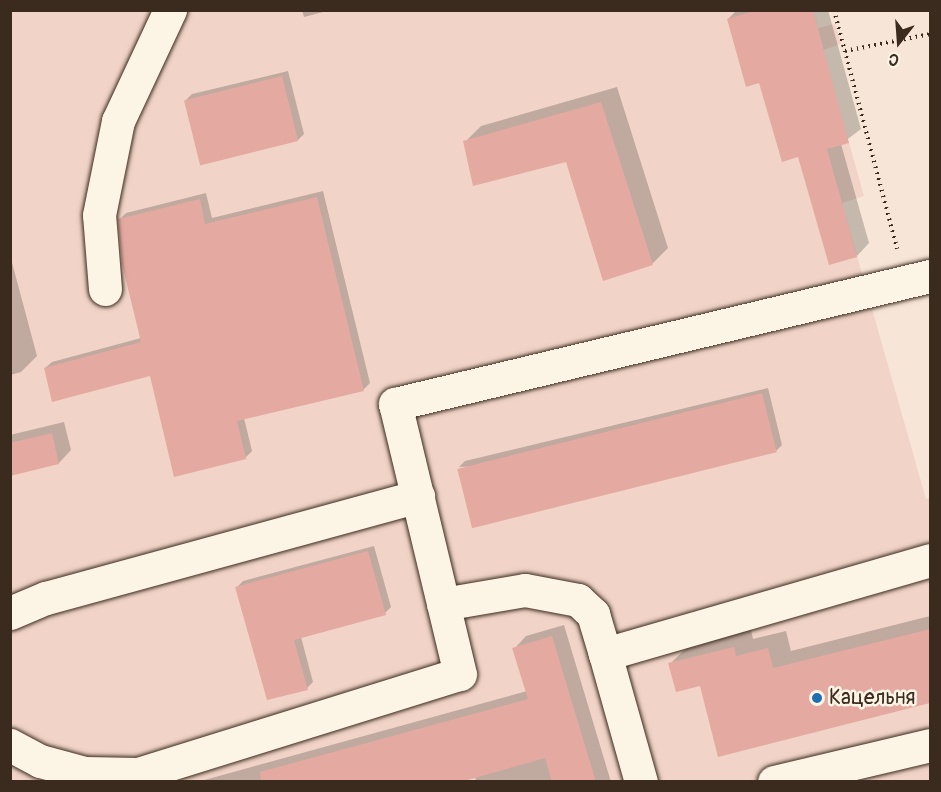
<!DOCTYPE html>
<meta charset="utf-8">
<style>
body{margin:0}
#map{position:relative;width:941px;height:792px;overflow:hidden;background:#f7e6d7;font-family:Pangolin,sans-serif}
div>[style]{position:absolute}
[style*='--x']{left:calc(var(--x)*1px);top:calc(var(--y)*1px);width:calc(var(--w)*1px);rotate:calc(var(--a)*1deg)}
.built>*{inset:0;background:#f1d4c7}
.shadow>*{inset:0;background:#0003}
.building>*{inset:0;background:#e4aaa1;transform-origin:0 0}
.path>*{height:4px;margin-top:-2px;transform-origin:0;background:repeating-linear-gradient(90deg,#3b2a1e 0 1.5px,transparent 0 6px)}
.roads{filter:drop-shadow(0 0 2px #3b2a1e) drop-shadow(0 0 2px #3b2a1e)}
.minor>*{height:33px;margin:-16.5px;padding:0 16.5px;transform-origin:16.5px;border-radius:16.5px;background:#fcf5e5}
.dots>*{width:16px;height:16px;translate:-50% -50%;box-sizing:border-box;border:3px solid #fcf5e5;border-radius:50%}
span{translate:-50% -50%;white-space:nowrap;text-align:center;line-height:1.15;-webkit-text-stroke:5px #fcf5e5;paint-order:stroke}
.poi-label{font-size:21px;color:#3b2a1e}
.left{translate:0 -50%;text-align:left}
.frame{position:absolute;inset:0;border:12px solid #3b2a1e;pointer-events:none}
.north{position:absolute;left:869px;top:12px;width:60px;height:60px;-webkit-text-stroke:4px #fcf5e5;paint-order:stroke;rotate:197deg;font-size:16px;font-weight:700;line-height:24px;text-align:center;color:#3b2a1e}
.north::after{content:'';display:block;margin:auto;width:21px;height:27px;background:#3b2a1e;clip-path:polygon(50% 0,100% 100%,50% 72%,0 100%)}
</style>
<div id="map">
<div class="built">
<div style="clip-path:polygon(813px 10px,818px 28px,835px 24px,841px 44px,823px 50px,864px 196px,842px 203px,926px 499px,930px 498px,930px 781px,11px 781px,10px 11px)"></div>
</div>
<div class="shadow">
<div style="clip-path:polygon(302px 10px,331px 10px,304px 17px)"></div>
<div style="clip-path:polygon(737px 10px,828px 10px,861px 129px,841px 144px,869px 243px,857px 256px,728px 19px)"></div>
<div style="clip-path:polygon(288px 71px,304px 134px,298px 140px,186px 100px,192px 94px)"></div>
<div style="clip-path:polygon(617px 87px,668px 248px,652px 264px,567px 160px,465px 142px,481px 126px)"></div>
<div style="clip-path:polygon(323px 191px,370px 383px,364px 389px,244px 418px,252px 451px,245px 458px,151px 374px,45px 368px,52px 362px,141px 338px,120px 219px,126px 213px,206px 193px,212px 218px)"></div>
<div style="clip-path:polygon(10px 255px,37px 356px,21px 372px,10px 375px)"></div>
<div style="clip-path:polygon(768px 388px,782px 445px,776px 451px,459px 467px,465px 461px)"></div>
<div style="clip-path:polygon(64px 422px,71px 450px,59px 463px,10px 474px,10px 435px)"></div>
<div style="clip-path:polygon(374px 546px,391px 607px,385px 613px,301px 637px,313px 682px,307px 688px,237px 587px,243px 581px)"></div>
<div style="clip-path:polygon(930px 616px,930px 702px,719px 755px,701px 684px,670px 664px,688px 646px,751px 630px,753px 639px,786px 631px,791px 651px)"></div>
<div style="clip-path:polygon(564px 625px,611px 782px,476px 782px,475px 776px,455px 782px,197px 782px,527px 691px,514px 649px,526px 636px)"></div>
</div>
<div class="building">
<div style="clip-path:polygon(757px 10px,813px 10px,849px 143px,827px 149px,857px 257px,829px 265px,798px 157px,782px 162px,759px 83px,746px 87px,727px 19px)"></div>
<div style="left:282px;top:76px;width:67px;height:101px;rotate:76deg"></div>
<div style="clip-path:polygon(601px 102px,653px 265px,603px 281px,566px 162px,473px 186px,463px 141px)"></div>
<div style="clip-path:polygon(317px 197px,364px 391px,237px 421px,246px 459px,174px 477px,150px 376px,52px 402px,44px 368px,141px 342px,122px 264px,118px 219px,200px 199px,205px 224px)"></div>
<div style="left:762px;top:393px;width:61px;height:314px;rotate:76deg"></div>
<div style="clip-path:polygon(52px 433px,59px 464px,10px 476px,10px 443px)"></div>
<div style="clip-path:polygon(368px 551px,386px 615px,294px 640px,308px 690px,267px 700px,235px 587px)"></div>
<div style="clip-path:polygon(930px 629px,930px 703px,718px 757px,700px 686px,676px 692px,668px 663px,734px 647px,736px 656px,768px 648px,773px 668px)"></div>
<div style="clip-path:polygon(552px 636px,596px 782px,552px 782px,545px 758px,461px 782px,261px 782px,260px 772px,528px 699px,512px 648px)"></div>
</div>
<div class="path">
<div style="--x:834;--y:10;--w:247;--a:75.2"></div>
<div style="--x:845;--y:51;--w:87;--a:-11.3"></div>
</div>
<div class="roads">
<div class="minor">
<div style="--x:105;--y:289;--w:74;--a:-94.6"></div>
<div style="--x:99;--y:215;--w:96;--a:-78.6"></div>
<div style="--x:118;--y:121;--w:123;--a:-64.9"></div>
<div style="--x:443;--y:604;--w:83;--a:-9.7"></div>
<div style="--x:525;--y:590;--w:54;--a:10.7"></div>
<div style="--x:578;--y:600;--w:21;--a:43"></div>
<div style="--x:593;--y:614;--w:42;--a:73.3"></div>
<div style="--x:10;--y:613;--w:39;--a:-23"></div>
<div style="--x:46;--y:598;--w:386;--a:-15.3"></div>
<div style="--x:10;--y:745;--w:34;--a:28"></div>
<div style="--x:40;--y:761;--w:47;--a:14.9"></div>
<div style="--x:85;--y:773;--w:53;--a:1.1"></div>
<div style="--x:138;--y:774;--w:337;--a:-17.3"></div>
<div style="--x:460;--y:674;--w:278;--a:-103.5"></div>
<div style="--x:395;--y:404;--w:550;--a:-13.46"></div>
<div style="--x:641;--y:782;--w:133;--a:-105.7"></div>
<div style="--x:605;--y:654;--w:338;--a:-16.1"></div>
<div style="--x:774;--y:782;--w:160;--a:-13.3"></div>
</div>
</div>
<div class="dots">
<div style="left:817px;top:698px;background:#1f6fb2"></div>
</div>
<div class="poi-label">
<span class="left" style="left:829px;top:698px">Кацельня</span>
</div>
<div class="frame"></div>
<div class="north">С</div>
</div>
